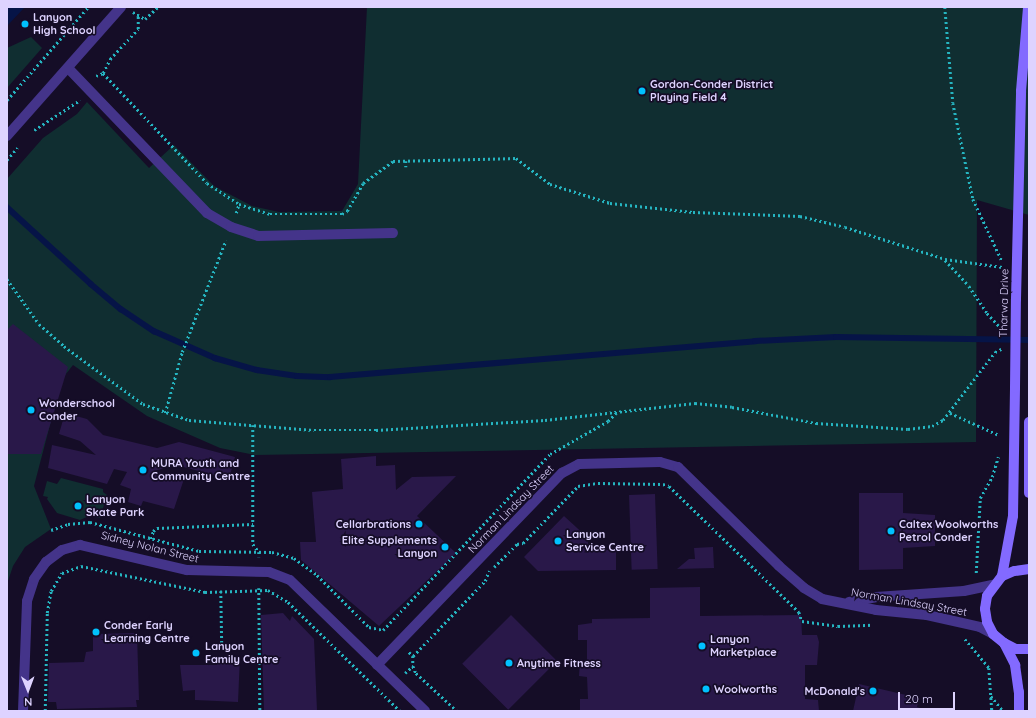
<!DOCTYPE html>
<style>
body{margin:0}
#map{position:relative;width:1036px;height:718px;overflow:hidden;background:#150d27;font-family:Quicksand,sans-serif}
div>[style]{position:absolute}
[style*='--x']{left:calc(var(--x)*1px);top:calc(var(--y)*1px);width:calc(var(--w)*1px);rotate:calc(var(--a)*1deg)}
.green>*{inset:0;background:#102e31}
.water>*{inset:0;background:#061447}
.stream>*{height:5.5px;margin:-2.75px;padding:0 2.75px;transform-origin:2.75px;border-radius:2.75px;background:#061447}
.building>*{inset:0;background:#291849;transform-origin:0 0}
.path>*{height:2.5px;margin-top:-1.25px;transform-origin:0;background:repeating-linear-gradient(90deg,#25b5c1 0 2px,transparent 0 5px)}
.minor>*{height:10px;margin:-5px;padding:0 5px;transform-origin:5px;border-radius:5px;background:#44348a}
.secondary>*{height:10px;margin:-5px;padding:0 5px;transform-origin:5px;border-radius:5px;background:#836aff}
.secondary-bridge>*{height:10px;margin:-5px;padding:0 5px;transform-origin:5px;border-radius:5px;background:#836aff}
.dots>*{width:11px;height:11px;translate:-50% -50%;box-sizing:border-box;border:2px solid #150d27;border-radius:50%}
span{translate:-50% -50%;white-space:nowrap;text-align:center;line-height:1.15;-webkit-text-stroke:3.5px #150d27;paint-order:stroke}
.poi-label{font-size:11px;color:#ded3ff;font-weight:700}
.left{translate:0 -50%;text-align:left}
.right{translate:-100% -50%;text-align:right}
.street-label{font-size:11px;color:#ded3ff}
.frame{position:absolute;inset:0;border:8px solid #ded3ff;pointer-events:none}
.north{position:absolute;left:8px;top:670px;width:40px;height:40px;-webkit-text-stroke:3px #150d27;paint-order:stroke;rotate:179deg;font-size:11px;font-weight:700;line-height:16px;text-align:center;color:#ded3ff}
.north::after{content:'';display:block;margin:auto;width:14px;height:18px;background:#ded3ff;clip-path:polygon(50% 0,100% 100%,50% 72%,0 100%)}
.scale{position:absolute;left:898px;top:692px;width:57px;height:18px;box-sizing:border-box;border:2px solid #ded3ff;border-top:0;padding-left:5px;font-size:12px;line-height:14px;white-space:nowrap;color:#ded3ff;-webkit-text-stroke:3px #150d27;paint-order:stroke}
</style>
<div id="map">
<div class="green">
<div style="clip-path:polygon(367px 7px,1029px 7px,1029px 215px,977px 200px,976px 442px,255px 455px,220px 448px,147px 416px,73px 365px,62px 379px,34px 486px,51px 529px,25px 547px,13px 566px,7px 584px,7px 179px,43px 138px,77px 114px,87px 102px,149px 168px,174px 145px,214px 186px,252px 206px,279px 212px,342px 211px,358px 184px)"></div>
<div style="clip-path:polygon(31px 37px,42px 48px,7px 88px,7px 48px)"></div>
<div style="clip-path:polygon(61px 478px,103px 489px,103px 492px,107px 495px,100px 518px,89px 516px,80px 520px,57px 513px,47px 499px,48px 497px,43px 496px,47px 481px,57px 484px)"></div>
</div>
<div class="water">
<div style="clip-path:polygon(7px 7px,25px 7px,7px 26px)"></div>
</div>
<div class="stream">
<div style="--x:7;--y:207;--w:114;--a:42.5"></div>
<div style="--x:91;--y:284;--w:39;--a:40"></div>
<div style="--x:121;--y:309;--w:40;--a:34"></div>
<div style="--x:154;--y:331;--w:67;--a:23.9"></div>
<div style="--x:215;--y:358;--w:44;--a:15.9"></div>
<div style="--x:257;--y:370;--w:40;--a:8.5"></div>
<div style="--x:297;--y:376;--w:33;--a:2"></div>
<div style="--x:330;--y:377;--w:427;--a:-4.8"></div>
<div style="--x:755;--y:341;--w:81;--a:-2.8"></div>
<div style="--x:836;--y:337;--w:193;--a:0.9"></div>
</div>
<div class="building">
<div style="clip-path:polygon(13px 324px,68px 367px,41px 454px,7px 454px,7px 330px)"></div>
<div style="clip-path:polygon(65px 413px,87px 419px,103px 435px,157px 448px,179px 442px,235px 457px,229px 479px,176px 465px,154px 471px,184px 479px,174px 509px,143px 501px,141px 506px,128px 502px,131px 489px,120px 485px,127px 472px,114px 469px,107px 484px,48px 468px,52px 445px,96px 455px,80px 441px,59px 434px)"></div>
<div style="clip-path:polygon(376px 456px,376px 466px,395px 465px,396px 490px,412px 477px,456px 476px,417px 516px,456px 553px,379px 626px,301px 560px,300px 542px,316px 542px,312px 492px,343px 489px,341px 459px)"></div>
<div style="clip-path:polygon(859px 493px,903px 493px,903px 513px,935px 515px,935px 546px,903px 548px,903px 569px,859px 570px)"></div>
<div style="left:655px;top:494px;width:75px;height:26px;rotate:88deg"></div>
<div style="clip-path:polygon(564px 516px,588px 538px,588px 550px,616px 550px,616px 570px,538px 571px,524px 557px)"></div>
<div style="clip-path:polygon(713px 547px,714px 568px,677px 569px,689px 559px,695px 559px,694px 548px)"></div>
<div style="clip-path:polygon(700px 587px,700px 616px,801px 615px,802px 635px,817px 635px,819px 642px,817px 665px,805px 665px,805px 699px,818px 700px,819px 711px,580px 711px,580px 699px,588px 699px,587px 677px,579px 676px,580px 661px,587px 661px,587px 640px,578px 640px,578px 625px,592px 623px,592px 619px,650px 618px,650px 588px)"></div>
<div style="clip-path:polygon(283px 613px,290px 621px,292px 616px,314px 639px,317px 711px,264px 711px,261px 615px)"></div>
<div style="left:511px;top:615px;width:65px;height:69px;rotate:45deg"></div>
<div style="clip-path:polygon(137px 633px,139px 700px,136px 700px,137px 707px,57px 709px,56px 702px,48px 702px,49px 663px,84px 662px,86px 652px,93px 651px,93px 634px)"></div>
<div style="clip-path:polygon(240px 657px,238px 702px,195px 700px,195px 690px,183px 691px,180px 665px,217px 665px,216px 658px)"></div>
<div style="clip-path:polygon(859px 684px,919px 698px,917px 707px,928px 711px,853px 711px)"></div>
</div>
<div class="path">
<div style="--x:945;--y:7;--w:96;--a:85.2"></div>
<div style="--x:953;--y:103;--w:98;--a:78.2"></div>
<div style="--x:973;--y:199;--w:68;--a:64.9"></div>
<div style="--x:133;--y:12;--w:14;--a:30"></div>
<div style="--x:145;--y:19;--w:18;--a:-43"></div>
<div style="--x:103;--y:73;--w:151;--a:46.6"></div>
<div style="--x:207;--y:183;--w:38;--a:33"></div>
<div style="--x:239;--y:204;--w:33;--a:18"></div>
<div style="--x:270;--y:214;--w:72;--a:0"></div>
<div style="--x:342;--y:214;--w:6;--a:-31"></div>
<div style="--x:347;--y:211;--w:32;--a:-60"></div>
<div style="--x:363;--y:183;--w:37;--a:-36"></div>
<div style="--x:393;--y:161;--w:123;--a:-1.4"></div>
<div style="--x:516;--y:158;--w:43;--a:37.4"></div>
<div style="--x:550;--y:184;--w:63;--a:17.6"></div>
<div style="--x:610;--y:203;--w:83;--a:6.2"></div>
<div style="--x:693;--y:212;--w:107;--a:2.1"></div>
<div style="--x:800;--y:216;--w:46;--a:13.7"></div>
<div style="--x:845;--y:227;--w:105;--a:17.7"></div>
<div style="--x:945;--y:259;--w:58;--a:8"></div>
<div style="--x:96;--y:76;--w:8;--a:-23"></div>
<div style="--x:103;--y:73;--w:16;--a:-63"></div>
<div style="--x:110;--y:59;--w:41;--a:-47"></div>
<div style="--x:138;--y:29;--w:13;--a:-90"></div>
<div style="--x:7;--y:100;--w:123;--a:-48.9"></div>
<div style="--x:34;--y:130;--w:55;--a:-33.1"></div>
<div style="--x:7;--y:160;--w:16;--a:-50"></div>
<div style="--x:406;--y:161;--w:6;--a:90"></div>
<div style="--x:236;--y:213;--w:9;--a:-72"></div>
<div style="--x:945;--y:260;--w:35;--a:47"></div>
<div style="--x:969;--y:286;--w:32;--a:56"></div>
<div style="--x:987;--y:313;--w:22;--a:47"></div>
<div style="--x:7;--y:279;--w:55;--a:54.6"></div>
<div style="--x:39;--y:324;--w:33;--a:41"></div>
<div style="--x:64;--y:346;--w:98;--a:36.3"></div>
<div style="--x:143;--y:404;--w:49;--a:19.2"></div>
<div style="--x:189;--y:420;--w:125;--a:4.6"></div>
<div style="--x:314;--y:430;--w:62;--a:0"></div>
<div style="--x:376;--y:430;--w:169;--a:-3.4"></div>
<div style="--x:545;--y:420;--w:151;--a:-6.5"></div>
<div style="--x:695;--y:403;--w:37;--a:6"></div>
<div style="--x:732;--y:407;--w:86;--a:10.8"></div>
<div style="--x:816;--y:423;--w:92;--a:3.7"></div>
<div style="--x:908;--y:429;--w:24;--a:-7"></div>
<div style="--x:932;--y:426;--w:13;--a:-29"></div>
<div style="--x:943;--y:420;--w:86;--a:-52.6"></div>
<div style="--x:995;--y:352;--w:7;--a:-27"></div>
<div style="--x:165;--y:413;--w:63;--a:-74.4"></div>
<div style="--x:182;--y:352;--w:120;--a:-68.6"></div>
<div style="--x:950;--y:413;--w:54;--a:24.2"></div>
<div style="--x:253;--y:425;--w:119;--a:90"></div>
<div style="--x:253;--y:544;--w:10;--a:53"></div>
<div style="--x:259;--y:552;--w:5;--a:90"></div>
<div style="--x:51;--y:530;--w:18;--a:-19"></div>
<div style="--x:68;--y:524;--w:22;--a:-5"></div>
<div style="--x:90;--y:522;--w:113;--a:14.9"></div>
<div style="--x:199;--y:551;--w:73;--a:0.8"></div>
<div style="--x:272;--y:552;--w:23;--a:15"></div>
<div style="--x:294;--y:558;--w:29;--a:36"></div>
<div style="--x:317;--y:575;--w:74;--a:45"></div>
<div style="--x:369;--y:627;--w:14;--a:12"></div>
<div style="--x:383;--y:630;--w:243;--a:-46.5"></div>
<div style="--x:550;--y:454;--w:67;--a:-29.6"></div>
<div style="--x:608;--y:421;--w:13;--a:-45"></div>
<div style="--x:151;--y:539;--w:8;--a:-76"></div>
<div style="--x:153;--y:531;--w:5;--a:-37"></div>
<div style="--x:157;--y:528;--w:96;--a:-2.4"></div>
<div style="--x:494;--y:567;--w:33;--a:-45"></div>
<div style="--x:517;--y:544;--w:6;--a:-9"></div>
<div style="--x:523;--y:543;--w:79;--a:-46"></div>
<div style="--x:578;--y:486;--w:20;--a:-9"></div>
<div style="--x:598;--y:483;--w:65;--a:0.9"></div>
<div style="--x:663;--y:484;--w:6;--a:18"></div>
<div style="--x:669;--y:486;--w:181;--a:44.1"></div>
<div style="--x:799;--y:612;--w:9;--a:72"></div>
<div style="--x:802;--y:621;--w:36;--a:8"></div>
<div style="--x:838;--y:626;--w:35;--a:-2"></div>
<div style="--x:976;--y:573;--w:75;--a:-86.9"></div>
<div style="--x:980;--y:498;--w:24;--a:-60"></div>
<div style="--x:992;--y:477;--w:21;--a:-73"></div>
<div style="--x:259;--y:588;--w:123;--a:89.5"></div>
<div style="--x:221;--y:591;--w:55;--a:89"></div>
<div style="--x:965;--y:639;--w:38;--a:50"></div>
<div style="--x:989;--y:668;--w:43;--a:86"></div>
<div style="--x:409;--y:652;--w:6;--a:45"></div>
<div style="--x:413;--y:656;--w:10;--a:90"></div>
<div style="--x:413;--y:666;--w:8;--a:67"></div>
<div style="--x:416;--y:673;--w:56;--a:42.8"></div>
<div style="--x:413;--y:656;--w:104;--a:-46.2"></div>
<div style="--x:485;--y:581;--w:11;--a:-68"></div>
<div style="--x:405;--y:673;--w:11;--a:-41"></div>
<div style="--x:991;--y:696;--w:19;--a:51"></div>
<div style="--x:45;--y:711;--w:98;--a:-88.8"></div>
<div style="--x:47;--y:613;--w:22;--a:-80"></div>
<div style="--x:51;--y:591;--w:21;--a:-59"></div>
<div style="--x:62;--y:573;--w:20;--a:-20"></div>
<div style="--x:81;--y:566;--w:127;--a:11.8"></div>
<div style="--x:205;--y:592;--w:63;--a:-1.8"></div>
<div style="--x:268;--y:590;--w:23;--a:31"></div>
<div style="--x:288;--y:602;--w:156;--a:44.2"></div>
</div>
<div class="minor">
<div style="--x:68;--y:68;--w:201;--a:46.2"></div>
<div style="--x:207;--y:213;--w:28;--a:30"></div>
<div style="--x:231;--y:227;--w:28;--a:18"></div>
<div style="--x:258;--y:236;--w:135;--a:-1.3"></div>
<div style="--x:7;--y:136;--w:172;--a:-48.5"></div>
<div style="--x:849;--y:602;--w:27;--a:-10"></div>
<div style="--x:876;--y:597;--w:88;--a:-3.9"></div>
<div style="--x:964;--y:591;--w:30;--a:-12"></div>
<div style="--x:377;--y:665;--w:267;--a:-46.1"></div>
<div style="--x:562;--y:473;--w:19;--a:-28"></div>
<div style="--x:579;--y:464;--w:81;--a:-1.4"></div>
<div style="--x:660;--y:462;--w:19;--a:16"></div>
<div style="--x:678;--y:467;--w:141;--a:44.4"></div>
<div style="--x:779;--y:566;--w:33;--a:41"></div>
<div style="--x:804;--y:588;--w:21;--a:31"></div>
<div style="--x:822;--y:599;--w:55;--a:11.5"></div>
<div style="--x:876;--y:610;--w:51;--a:5.6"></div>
<div style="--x:927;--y:615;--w:54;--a:12.8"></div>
<div style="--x:980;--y:627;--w:15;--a:28"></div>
<div style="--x:23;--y:711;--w:110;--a:-87.9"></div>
<div style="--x:27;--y:601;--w:23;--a:-72"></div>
<div style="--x:34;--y:579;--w:21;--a:-55"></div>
<div style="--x:46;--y:562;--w:20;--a:-37"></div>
<div style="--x:62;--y:550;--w:19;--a:-16"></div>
<div style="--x:80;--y:545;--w:110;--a:13.2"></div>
<div style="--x:187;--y:570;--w:82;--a:1.4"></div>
<div style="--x:269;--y:572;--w:22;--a:21"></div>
<div style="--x:290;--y:580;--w:188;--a:44.1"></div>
</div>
<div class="secondary">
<div style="--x:1016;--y:299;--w:208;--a:-88.6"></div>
<div style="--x:1021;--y:91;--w:84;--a:-85.2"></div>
<div style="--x:1029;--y:422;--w:71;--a:90"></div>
<div style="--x:1029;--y:569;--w:15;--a:172"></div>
<div style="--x:1014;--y:571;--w:13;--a:157"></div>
<div style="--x:1002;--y:576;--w:25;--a:127"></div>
<div style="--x:987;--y:596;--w:13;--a:99"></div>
<div style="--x:985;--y:609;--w:13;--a:81"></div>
<div style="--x:987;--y:622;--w:13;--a:63"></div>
<div style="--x:993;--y:634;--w:14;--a:39"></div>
<div style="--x:1004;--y:643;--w:13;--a:27"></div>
<div style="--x:1016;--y:649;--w:13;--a:0"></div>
<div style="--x:1002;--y:576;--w:61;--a:-79.6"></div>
<div style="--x:1013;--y:516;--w:128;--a:-89.1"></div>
<div style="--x:1004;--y:643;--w:25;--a:63"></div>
<div style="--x:1015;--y:665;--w:27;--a:82"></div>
<div style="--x:1019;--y:692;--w:19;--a:90"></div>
</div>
<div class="secondary-bridge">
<div style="--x:1015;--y:388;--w:89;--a:-89.4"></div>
</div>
<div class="dots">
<div style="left:25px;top:24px;background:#00c1fe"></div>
<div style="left:642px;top:91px;background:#00c1fe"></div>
<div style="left:31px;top:410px;background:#00c1fe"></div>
<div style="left:143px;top:470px;background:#00c1fe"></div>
<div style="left:78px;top:506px;background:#00c1fe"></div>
<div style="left:419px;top:524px;background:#00c1fe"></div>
<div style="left:891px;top:531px;background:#00c1fe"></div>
<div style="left:558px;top:541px;background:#00c1fe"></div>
<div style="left:445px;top:547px;background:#00c1fe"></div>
<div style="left:96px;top:632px;background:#00c1fe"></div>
<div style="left:702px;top:646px;background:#00c1fe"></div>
<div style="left:196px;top:653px;background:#00c1fe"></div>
<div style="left:509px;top:663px;background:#00c1fe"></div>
<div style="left:706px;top:689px;background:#00c1fe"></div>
<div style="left:873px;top:691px;background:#00c1fe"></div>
</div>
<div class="poi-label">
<span class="left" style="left:33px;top:24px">Lanyon<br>High School</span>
<span class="left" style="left:650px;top:91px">Gordon-Conder District<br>Playing Field 4</span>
<span class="left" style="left:39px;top:410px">Wonderschool<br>Conder</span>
<span class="left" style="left:151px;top:470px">MURA Youth and<br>Community Centre</span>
<span class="left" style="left:86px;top:506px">Lanyon<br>Skate Park</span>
<span class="right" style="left:411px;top:524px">Cellarbrations</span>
<span class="left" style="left:899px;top:531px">Caltex Woolworths<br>Petrol Conder</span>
<span class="left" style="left:566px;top:541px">Lanyon<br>Service Centre</span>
<span class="right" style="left:437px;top:547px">Elite Supplements<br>Lanyon</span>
<span class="left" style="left:104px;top:632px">Conder Early<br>Learning Centre</span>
<span class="left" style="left:710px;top:646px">Lanyon<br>Marketplace</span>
<span class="left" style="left:205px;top:653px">Lanyon<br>Family Centre</span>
<span class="left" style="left:517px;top:663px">Anytime Fitness</span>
<span class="left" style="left:714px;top:689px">Woolworths</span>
<span class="right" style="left:865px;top:691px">McDonald's</span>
</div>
<div class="street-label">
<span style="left:1004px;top:303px;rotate:-89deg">Tharwa Drive</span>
<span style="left:511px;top:509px;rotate:-46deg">Norman Lindsay Street</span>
<span style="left:150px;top:547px;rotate:14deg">Sidney Nolan Street</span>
<span style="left:909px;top:602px;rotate:10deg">Norman Lindsay Street</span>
</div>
<div class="frame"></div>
<div class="north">N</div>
<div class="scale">20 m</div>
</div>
